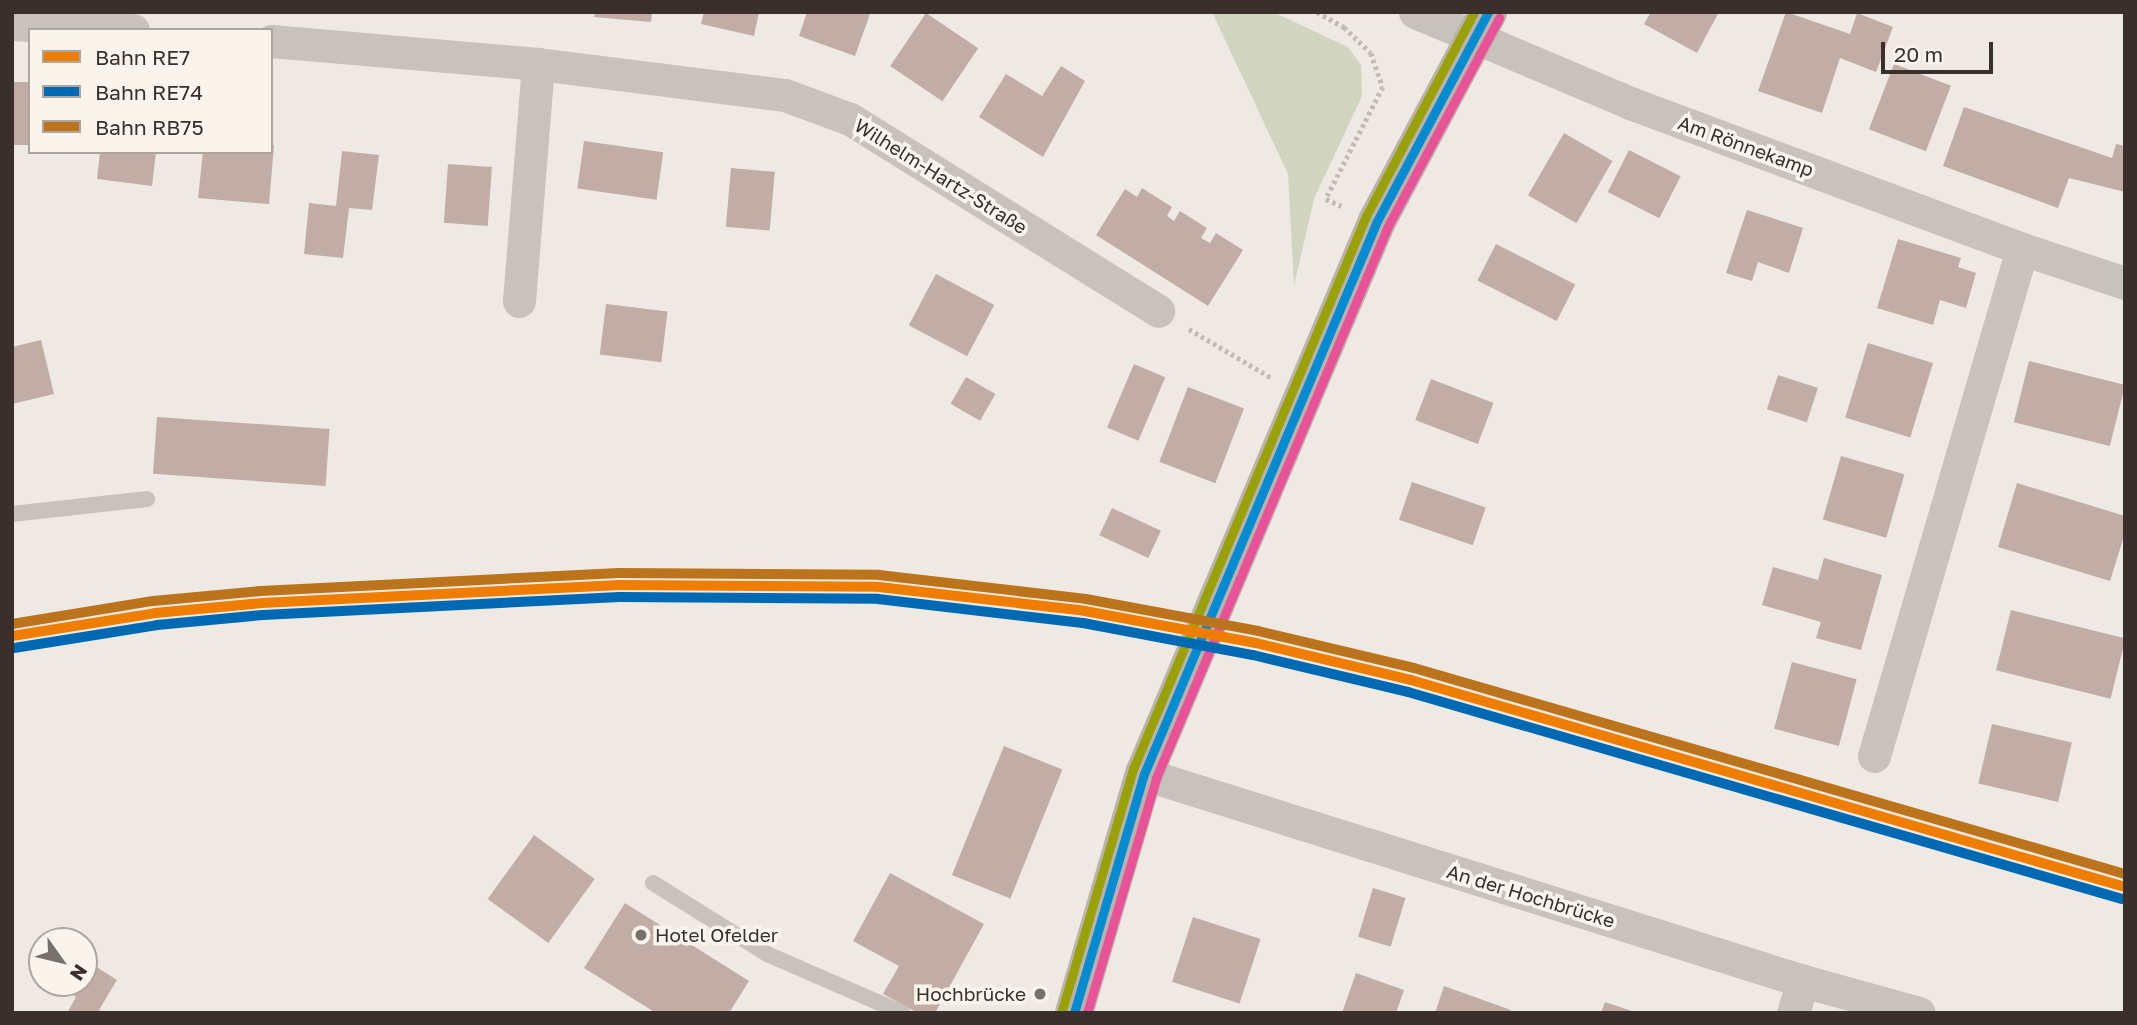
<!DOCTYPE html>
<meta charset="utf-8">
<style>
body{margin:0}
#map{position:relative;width:2137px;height:1025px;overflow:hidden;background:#efe9e4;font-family:"Golos Text",sans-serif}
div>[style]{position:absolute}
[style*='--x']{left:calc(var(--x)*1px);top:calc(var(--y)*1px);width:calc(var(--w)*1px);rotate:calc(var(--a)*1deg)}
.green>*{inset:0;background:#d1d4be}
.building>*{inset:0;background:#c2aca6;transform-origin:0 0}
.path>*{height:4.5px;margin-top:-2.25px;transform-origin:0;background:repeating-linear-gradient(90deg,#c1bab5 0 3.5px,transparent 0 7px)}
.lane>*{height:16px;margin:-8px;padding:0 8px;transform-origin:8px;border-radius:8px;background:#c8c2bd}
.street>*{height:33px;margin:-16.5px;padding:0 16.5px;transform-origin:16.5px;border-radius:16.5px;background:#c8c2bd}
.secondary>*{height:38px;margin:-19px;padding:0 19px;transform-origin:19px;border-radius:19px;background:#b9b2ad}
.bus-1>*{height:9px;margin:-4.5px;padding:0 4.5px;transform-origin:4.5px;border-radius:4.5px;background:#008bd2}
.bus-2>*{height:9px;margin:-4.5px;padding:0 4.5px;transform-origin:4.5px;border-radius:4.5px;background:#ea5297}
.bus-3>*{height:9px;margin:-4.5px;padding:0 4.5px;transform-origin:4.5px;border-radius:4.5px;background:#99a106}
.rail-1>*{height:10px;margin:-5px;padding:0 5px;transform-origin:5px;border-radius:5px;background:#ef7d00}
.rail-2>*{height:10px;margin:-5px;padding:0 5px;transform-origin:5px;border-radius:5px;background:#0069b4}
.rail-3>*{height:10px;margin:-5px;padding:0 5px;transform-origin:5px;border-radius:5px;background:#bb741b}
.dots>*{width:19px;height:19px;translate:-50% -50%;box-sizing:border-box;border:4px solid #fbf4ed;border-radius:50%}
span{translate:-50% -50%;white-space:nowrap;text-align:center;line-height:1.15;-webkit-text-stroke:7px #fbf4ed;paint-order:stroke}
.street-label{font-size:19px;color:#3a2f2a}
.poi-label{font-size:19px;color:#3a2f2a}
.left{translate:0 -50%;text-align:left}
.right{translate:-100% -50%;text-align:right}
.frame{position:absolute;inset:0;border:14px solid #3a2f2a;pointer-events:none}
.legend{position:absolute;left:28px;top:28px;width:245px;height:126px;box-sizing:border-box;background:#fbf4ed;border:2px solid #aea59f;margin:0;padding:9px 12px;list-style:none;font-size:21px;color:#3a2f2a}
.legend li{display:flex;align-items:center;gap:14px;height:35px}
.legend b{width:35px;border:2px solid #aea59f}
.north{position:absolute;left:28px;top:927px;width:70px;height:70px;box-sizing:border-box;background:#fbf4ed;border:2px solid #aea59f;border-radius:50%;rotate:124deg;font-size:19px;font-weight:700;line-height:28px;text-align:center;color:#3a2f2a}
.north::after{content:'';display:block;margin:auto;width:24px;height:32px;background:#79706b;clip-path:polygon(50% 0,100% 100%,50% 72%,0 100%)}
.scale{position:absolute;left:1881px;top:42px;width:112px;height:32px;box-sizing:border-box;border:4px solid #3a2f2a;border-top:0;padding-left:9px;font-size:21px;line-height:24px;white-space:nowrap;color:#3a2f2a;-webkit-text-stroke:5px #fbf4ed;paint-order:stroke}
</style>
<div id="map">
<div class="green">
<div style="clip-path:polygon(1212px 12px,1273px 12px,1348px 47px,1361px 65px,1362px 96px,1314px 199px,1294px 286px,1288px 174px)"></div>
</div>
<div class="building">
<div style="clip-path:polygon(595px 12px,652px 12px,651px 22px,594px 17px)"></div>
<div style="clip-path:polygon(704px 12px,759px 12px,754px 36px,701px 24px)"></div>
<div style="clip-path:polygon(807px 12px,870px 14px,855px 56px,799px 36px)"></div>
<div style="clip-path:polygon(1651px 12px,1719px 12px,1697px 53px,1644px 24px)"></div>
<div style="clip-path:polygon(1786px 12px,1850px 34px,1857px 13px,1893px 27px,1876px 72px,1840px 58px,1822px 113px,1758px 91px)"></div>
<div style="left:926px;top:13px;width:63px;height:64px;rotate:34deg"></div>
<div style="left:1894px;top:64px;width:61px;height:70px;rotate:21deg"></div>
<div style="clip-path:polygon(1061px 66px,1085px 81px,1043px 157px,979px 117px,1006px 74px,1042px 96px)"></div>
<div style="left:30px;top:82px;width:63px;height:19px;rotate:90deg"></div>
<div style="clip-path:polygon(1964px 107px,2112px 158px,2116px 144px,2125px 146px,2125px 192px,2069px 178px,2058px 208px,1943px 166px)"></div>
<div style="left:1564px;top:133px;width:56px;height:72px;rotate:30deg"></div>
<div style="left:584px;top:141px;width:80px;height:48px;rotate:8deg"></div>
<div style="clip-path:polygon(271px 145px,274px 145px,269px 204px,198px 198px,203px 152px,271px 152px)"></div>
<div style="left:1629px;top:150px;width:58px;height:47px;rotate:27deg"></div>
<div style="clip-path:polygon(342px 151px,379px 155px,372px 210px,349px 208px,343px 258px,304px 254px,309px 203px,336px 206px)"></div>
<div style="clip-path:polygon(100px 152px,156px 152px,152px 186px,97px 179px)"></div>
<div style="left:448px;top:164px;width:44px;height:59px;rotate:4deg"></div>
<div style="left:731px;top:168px;width:44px;height:59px;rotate:5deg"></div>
<div style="clip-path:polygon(1142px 188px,1172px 207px,1167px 216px,1174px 221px,1180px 211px,1207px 228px,1201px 238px,1210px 243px,1216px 233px,1243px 250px,1208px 306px,1096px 235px,1125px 189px,1137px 197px)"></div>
<div style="clip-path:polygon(1747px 210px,1803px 228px,1789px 273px,1758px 262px,1752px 281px,1726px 273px)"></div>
<div style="clip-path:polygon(1898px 239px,1961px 258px,1958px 267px,1976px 273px,1966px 308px,1940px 300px,1933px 325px,1877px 308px)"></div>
<div style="left:1496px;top:244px;width:89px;height:41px;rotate:27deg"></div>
<div style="left:936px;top:274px;width:66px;height:58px;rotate:28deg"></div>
<div style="left:606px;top:304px;width:62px;height:51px;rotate:7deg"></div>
<div style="clip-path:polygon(41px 340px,54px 394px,12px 404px,12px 347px)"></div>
<div style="left:1868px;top:343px;width:68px;height:78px;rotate:17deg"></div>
<div style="left:2029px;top:361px;width:99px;height:63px;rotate:14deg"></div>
<div style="left:1134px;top:364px;width:34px;height:69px;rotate:23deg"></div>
<div style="left:1778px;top:375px;width:42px;height:36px;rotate:18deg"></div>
<div style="left:966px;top:377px;width:34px;height:31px;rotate:30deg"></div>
<div style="left:1431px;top:379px;width:67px;height:44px;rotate:21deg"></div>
<div style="left:1188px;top:387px;width:60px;height:80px;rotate:21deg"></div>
<div style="left:157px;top:417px;width:173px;height:57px;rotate:4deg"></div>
<div style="left:1841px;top:456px;width:66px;height:66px;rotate:16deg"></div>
<div style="left:1412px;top:482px;width:78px;height:40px;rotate:19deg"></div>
<div style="clip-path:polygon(2017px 483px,2125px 516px,2125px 533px,2110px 581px,1998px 547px)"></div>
<div style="left:1112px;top:508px;width:54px;height:30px;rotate:25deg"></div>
<div style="clip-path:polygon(1824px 558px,1882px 575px,1861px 650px,1816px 638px,1821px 622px,1762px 605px,1773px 567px,1818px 580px)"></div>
<div style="left:2011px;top:610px;width:118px;height:62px;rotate:14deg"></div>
<div style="left:1792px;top:662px;width:67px;height:69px;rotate:15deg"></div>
<div style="left:1992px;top:724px;width:82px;height:61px;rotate:13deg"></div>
<div style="left:1004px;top:746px;width:63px;height:139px;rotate:22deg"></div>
<div style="left:534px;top:835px;width:75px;height:79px;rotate:36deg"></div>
<div style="clip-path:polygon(890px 873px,984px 924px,935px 1013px,918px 1013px,883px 994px,899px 966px,853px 941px)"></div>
<div style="left:1373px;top:888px;width:34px;height:51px;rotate:17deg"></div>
<div style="clip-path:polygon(625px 903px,749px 981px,729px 1013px,656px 1013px,584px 968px)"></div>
<div style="left:1193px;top:917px;width:71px;height:68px;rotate:18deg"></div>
<div style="clip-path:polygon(84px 959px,117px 980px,99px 1010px,104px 1013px,67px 1013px,76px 997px,61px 988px,64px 983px,84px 983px)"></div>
<div style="clip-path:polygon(1356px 973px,1404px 990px,1396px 1013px,1342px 1013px)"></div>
<div style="clip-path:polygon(1444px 986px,1511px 1010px,1510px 1013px,1435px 1013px)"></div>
<div style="clip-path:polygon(1605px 1002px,1635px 1012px,1635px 1013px,1601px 1013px)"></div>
</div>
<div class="path">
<div style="--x:1317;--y:12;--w:31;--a:29"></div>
<div style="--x:1344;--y:27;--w:37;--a:44"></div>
<div style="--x:1371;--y:53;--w:36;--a:71"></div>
<div style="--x:1383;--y:87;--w:126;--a:117"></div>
<div style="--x:1326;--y:199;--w:17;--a:24"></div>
<div style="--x:1189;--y:329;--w:96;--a:30.6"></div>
</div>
<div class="lane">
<div style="--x:12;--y:514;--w:136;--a:-6.3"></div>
<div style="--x:653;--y:883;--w:134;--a:31.9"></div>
<div style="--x:767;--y:954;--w:148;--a:23.5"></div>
</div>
<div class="street">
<div style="--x:1415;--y:12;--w:233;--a:22.9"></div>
<div style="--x:1630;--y:103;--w:418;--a:20.4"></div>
<div style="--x:2022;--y:249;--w:108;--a:18.3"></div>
<div style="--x:12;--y:24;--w:121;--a:2.8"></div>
<div style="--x:271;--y:41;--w:268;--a:4.9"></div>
<div style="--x:538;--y:64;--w:249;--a:7.2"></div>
<div style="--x:785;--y:95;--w:69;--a:20.3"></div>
<div style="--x:850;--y:119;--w:363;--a:31.9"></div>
<div style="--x:519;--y:301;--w:238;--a:-85.4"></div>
<div style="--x:1874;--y:756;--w:528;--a:-73.73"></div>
<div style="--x:1144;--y:774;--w:691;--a:17.44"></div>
<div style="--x:1803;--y:981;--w:120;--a:15.4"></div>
<div style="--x:1793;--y:1013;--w:34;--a:-73"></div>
</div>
<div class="secondary">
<div style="--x:1074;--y:1013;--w:249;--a:-73.7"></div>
<div style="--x:1144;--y:774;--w:600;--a:-67.15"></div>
<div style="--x:1377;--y:221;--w:237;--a:-62"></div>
</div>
<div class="bus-1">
<div style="--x:1074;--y:1013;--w:249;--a:-73.7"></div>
<div style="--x:1144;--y:774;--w:600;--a:-67.15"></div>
<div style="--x:1377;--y:221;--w:237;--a:-62"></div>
</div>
<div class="bus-2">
<div style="--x:1087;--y:1013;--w:245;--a:-73.6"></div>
<div style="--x:1156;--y:778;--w:599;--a:-67.2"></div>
<div style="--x:1388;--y:226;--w:236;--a:-61.9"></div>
</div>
<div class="bus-3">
<div style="--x:1062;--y:1010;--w:251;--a:-73.6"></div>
<div style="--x:1133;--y:769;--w:600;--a:-67.15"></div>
<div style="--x:1366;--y:216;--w:231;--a:-62.1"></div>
</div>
<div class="rail-1">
<div style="--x:12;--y:636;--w:145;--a:-9.1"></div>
<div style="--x:155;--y:613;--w:107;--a:-5.3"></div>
<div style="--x:262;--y:603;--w:358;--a:-2.9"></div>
<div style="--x:620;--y:585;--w:259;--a:0.4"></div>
<div style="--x:879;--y:587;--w:207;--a:6.6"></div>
<div style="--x:1085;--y:611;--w:174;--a:10.6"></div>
<div style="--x:1256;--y:643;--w:159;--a:13.4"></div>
<div style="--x:1411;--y:680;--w:743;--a:16.17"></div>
</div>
<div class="rail-2">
<div style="--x:14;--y:648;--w:145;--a:-9.1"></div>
<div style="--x:157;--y:625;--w:106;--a:-5.4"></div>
<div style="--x:263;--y:615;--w:357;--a:-2.9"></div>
<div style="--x:620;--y:597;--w:258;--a:0.4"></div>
<div style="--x:878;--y:599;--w:206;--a:6.7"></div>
<div style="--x:1083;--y:623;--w:173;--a:10.7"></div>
<div style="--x:1253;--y:655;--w:159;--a:13.4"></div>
<div style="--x:1408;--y:692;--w:743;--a:16.17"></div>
</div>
<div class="rail-3">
<div style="--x:12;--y:624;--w:143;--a:-9.3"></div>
<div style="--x:153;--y:601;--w:108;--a:-5.3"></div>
<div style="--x:261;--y:591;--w:358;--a:-2.9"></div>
<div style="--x:619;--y:573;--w:260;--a:0.4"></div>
<div style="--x:879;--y:575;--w:208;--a:6.6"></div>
<div style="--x:1086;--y:599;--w:175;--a:10.5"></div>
<div style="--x:1258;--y:631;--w:160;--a:13.3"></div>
<div style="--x:1414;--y:668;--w:740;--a:16.16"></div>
</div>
<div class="dots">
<div style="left:641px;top:935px;background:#79706b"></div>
<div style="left:1040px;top:994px;background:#79706b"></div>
</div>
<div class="street-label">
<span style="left:1746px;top:146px;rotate:20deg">Am Rönnekamp</span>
<span style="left:941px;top:176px;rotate:32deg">Wilhelm-Hartz-Straße</span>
<span style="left:1531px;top:896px;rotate:17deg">An der Hochbrücke</span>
</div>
<div class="poi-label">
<span class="left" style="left:655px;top:935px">Hotel Ofelder</span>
<span class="right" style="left:1026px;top:994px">Hochbrücke</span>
</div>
<div class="frame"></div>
<ul class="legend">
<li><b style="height:9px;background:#ef7d00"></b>Bahn RE7</li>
<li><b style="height:9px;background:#0069b4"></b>Bahn RE74</li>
<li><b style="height:9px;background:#bb741b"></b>Bahn RB75</li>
</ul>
<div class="north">N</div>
<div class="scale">20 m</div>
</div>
